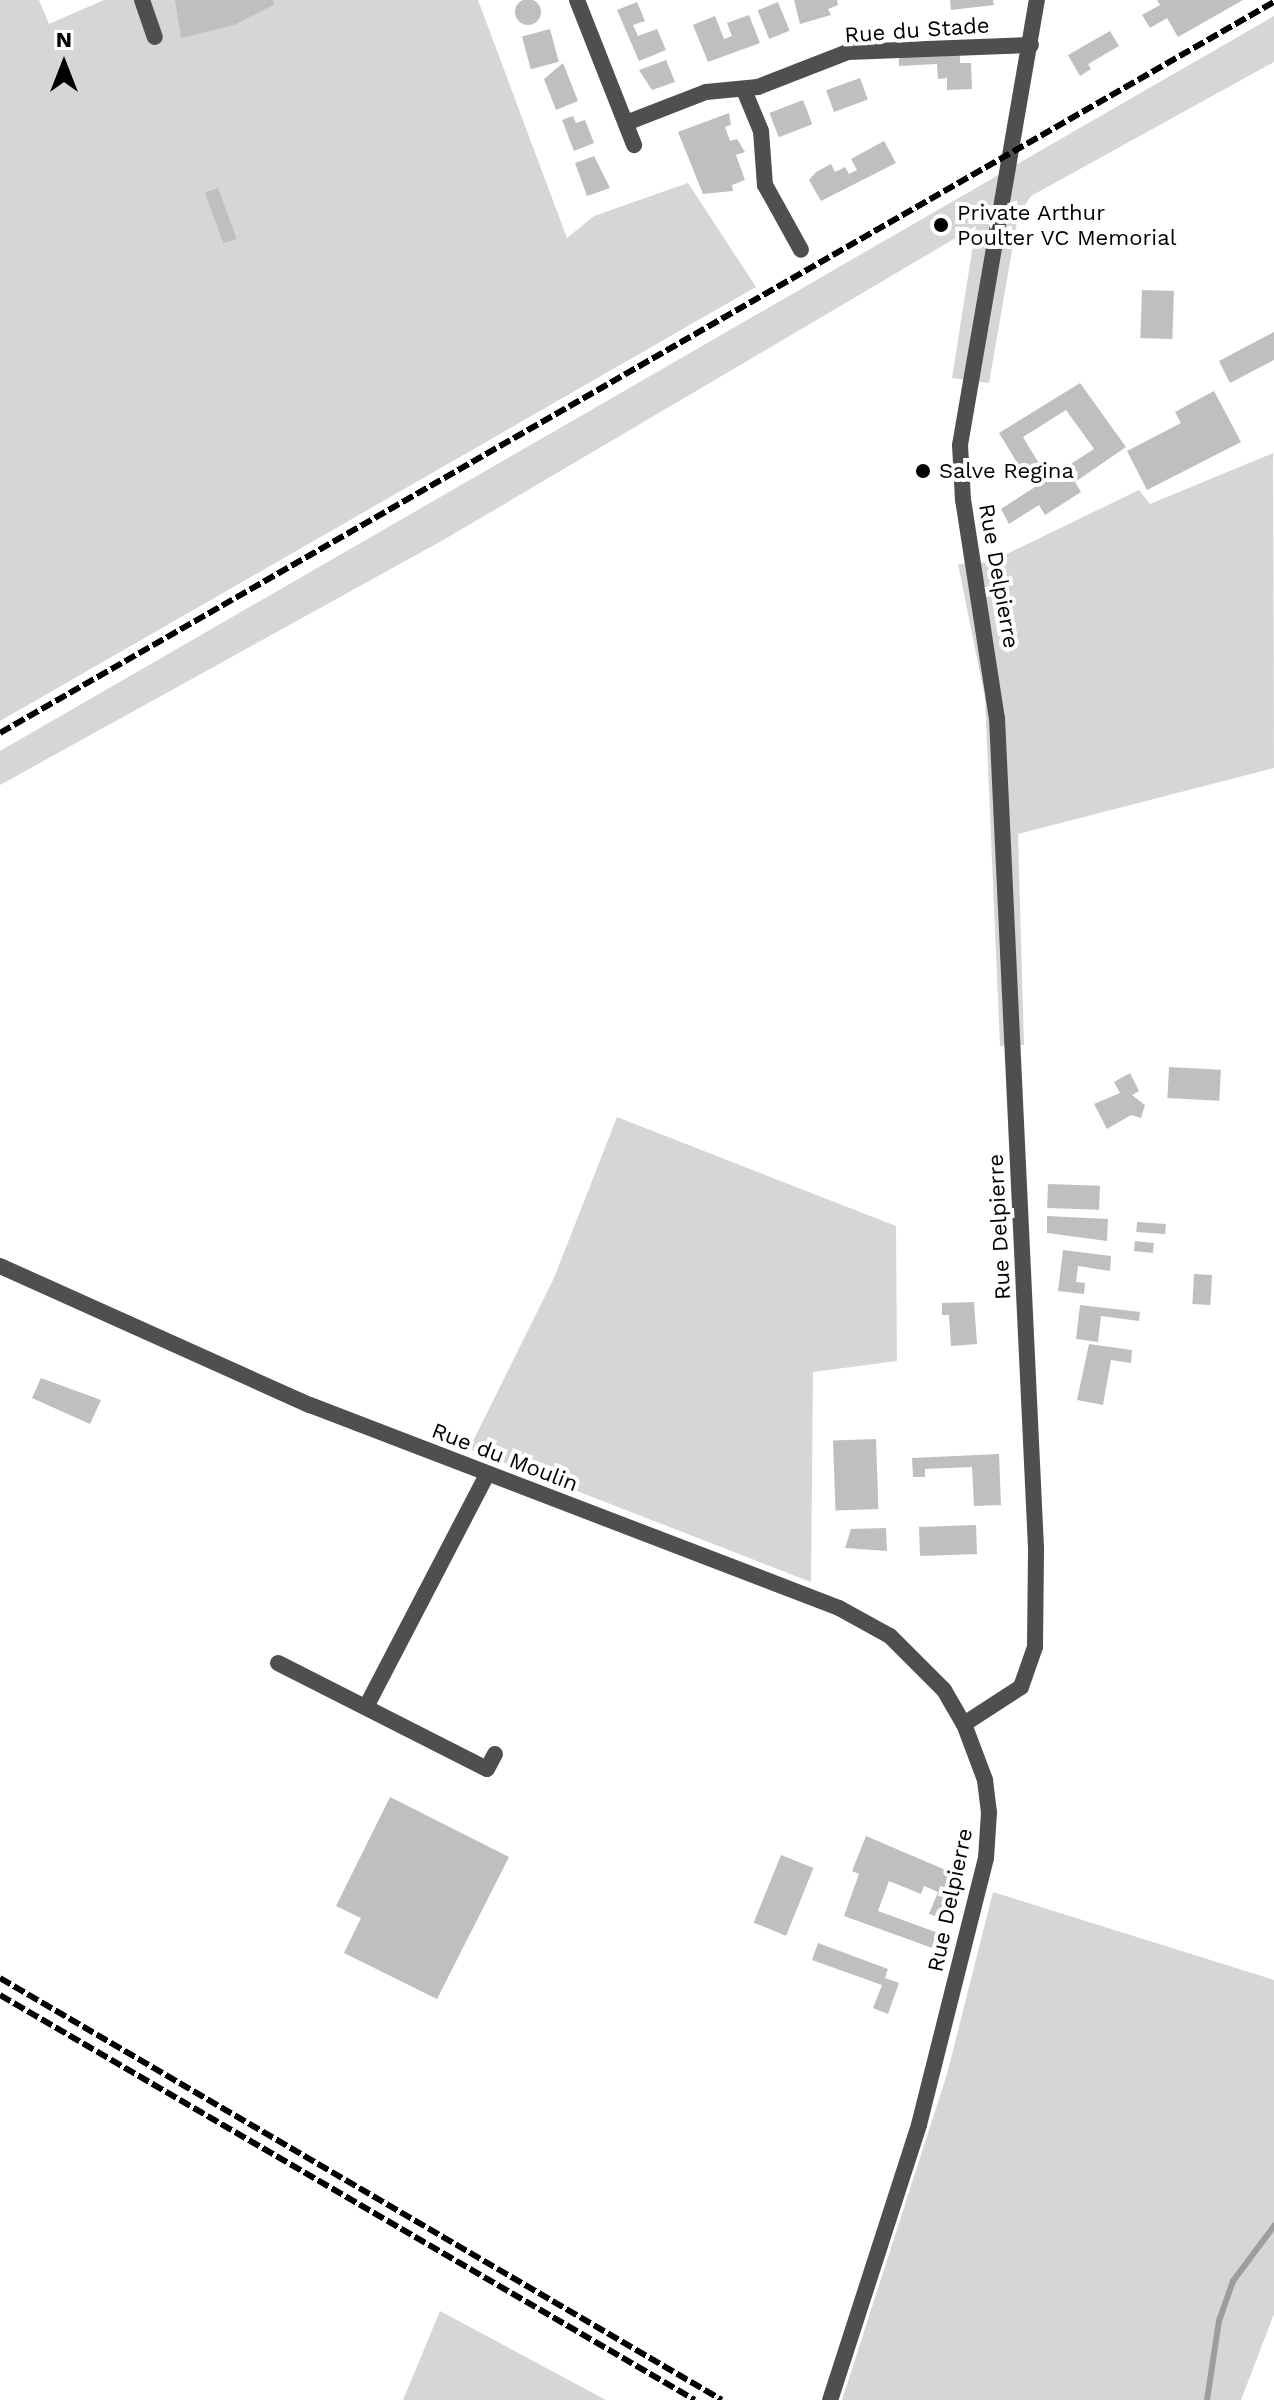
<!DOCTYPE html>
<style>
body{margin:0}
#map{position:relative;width:1274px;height:2400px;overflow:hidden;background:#fff;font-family:"Work Sans",sans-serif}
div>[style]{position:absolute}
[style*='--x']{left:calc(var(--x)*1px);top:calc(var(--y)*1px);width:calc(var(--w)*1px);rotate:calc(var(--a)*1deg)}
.green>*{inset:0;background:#d6d6d6}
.stream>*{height:6px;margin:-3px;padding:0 3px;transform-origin:3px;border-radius:3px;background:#9d9d9d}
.building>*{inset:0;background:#bfbfbf;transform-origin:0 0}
.round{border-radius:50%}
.minor>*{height:16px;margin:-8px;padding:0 8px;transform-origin:8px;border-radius:8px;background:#4f4f4f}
.tertiary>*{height:16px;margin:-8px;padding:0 8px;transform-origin:8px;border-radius:8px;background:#4f4f4f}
.rail>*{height:6px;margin-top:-3px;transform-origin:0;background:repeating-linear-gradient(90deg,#000 0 12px,transparent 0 16px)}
.dots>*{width:22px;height:22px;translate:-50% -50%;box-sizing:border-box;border:4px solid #fff;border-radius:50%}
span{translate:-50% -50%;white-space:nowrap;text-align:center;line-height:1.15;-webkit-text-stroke:8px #fff;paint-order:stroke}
.street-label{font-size:22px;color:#000}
.poi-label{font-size:22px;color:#000}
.left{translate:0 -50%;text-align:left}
.north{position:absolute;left:24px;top:24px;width:80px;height:80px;-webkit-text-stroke:6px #fff;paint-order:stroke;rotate:0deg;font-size:22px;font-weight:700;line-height:32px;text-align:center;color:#000}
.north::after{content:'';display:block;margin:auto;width:28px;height:36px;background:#000;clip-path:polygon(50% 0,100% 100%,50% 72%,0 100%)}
</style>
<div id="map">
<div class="green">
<div style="clip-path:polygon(0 0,39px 0,49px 24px,104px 0,478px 0,567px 238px,594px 216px,688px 183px,756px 287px,0 721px)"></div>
<div style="clip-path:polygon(1274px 16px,1274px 62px,1031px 196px,1018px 216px,989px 383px,952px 378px,976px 226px,445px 539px,0 785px,0 751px)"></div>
<div style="clip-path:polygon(1273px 453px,1274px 768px,1018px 834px,1024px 1045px,1000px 1046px,985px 698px,958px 564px,990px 562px,1139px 490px,1150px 504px)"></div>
<div style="clip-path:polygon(617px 1117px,896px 1226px,897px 1361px,813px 1372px,811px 1582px,469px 1449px,554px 1278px)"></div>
<div style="clip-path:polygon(993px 1892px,1274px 1980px,1274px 2314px,1241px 2400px,842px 2400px,947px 2074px)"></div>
<div style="clip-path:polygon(440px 2311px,606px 2400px,403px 2400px)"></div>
</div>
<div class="stream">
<div style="--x:1207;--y:2400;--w:80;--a:-81.4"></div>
<div style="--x:1219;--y:2321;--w:42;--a:-70.7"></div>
<div style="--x:1233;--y:2281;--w:69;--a:-53.3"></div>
</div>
<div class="building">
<div class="round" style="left:515px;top:-1px;width:26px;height:26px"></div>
<div style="clip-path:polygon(175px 0,272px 0,275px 4px,234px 25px,181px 38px)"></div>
<div style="clip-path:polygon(794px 0,837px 0,838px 5px,828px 9px,831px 15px,800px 24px)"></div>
<div style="clip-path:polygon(950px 0,993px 0,994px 5px,951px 10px)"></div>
<div style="clip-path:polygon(1157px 0,1243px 0,1178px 37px,1167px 18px,1150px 28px,1142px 15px,1160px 5px)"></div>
<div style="clip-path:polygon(637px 2px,645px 21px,633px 25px,638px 36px,657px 29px,666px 50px,639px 61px,617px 10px)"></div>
<div style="left:778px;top:2px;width:31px;height:22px;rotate:68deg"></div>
<div style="clip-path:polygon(749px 15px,760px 43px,708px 62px,693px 25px,715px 16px,724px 39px,732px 36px,727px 23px)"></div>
<div style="left:550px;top:29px;width:34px;height:29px;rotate:75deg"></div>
<div style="clip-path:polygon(1110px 31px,1119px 46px,1088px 64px,1091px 69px,1080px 76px,1068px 55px)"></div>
<div style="clip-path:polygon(960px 55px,960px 63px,971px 63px,972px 89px,947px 90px,947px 78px,938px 79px,937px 64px,899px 66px,899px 57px)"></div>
<div style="clip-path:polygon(666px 60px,675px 82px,652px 90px,639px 70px)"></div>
<div style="clip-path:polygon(563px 63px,578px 101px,556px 110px,544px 79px)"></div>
<div style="left:860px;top:78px;width:23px;height:36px;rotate:70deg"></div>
<div style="left:803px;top:100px;width:26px;height:36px;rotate:69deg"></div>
<div style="clip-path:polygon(729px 113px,731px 125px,725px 127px,730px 141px,737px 139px,745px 152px,736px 155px,745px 180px,732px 185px,733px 191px,703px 194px,678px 132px)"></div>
<div style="clip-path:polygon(573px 116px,576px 123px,585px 120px,594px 143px,574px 151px,562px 120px)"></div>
<div style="clip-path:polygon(884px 141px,896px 163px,821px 201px,809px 180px,816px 172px,831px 164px,835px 172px,845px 167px,849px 174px,857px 170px,851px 159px)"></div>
<div style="clip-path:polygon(594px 156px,610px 188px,587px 196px,575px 163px)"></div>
<div style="left:218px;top:188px;width:54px;height:14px;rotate:70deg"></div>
<div style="left:1142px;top:290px;width:32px;height:48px;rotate:2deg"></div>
<div style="clip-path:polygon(1274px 332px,1274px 360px,1230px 383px,1219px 361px)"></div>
<div style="clip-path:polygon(1080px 383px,1126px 447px,1075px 482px,1081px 492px,1045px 515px,1039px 505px,1009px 524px,1001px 509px,1094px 449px,1066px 410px,1023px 437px,1040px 465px,1024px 474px,999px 433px)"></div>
<div style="clip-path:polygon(1214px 391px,1241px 442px,1147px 490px,1127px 451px,1181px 423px,1175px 412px)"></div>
<div style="left:1169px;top:1067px;width:52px;height:31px;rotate:3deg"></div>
<div style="clip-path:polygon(1130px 1073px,1139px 1091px,1132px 1095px,1145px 1105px,1141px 1118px,1131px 1115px,1107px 1129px,1094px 1104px,1120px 1093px,1114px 1082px)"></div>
<div style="left:1048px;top:1184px;width:52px;height:24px;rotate:2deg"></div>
<div style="clip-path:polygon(1047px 1216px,1108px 1219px,1107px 1241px,1047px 1233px)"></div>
<div style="left:1137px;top:1222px;width:29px;height:10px;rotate:4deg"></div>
<div style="left:1135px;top:1241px;width:19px;height:10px;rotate:6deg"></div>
<div style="clip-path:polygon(1063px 1250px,1111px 1256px,1110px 1271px,1078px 1266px,1076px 1282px,1085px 1283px,1084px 1294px,1058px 1291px)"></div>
<div style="left:1194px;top:1274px;width:18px;height:30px;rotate:3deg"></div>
<div style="clip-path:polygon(974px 1302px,977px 1344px,951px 1346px,949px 1315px,942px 1315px,942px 1303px)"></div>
<div style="clip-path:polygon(1080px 1305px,1140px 1312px,1139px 1321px,1101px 1316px,1098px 1342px,1076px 1339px)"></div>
<div style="clip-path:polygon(1089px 1344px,1132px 1350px,1131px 1363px,1111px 1360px,1103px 1405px,1077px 1400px)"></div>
<div style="clip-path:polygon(41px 1378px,101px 1400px,90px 1424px,32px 1398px)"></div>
<div style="left:876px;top:1439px;width:70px;height:43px;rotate:88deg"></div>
<div style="clip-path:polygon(999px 1454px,1001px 1505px,974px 1506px,972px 1467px,925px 1469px,925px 1477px,913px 1477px,912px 1458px)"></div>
<div style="left:976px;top:1525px;width:29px;height:57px;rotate:88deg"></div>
<div style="clip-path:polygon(886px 1528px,887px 1551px,845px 1548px,851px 1529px)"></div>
<div style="clip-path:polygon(390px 1797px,509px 1857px,437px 1999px,344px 1953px,361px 1918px,336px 1906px)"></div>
<div style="clip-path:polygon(866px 1836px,962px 1877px,946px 1920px,929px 1914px,938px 1892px,924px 1886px,921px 1894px,889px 1881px,878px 1911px,941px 1934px,935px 1949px,844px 1916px,859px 1874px,852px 1871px)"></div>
<div style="left:781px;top:1855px;width:35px;height:73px;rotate:22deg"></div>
<div style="clip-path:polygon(818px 1943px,888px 1969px,885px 1978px,899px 1983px,888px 2014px,873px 2008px,882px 1985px,812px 1960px)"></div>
</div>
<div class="minor">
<div style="--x:142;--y:0;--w:39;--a:71"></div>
<div style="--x:577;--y:0;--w:156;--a:68.5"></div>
<div style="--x:744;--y:90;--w:44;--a:67.5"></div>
<div style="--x:761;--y:131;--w:54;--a:85.8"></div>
<div style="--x:765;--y:185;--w:74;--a:61"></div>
<div style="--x:626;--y:123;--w:86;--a:-21.2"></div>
<div style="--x:706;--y:92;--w:52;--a:-5.5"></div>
<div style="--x:758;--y:87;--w:97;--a:-21.3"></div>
<div style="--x:848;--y:52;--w:183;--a:-2.2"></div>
<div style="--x:278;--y:1663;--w:234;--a:26.9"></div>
<div style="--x:487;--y:1769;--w:17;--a:-62"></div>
<div style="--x:366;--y:1707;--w:262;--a:-62.5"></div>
</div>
<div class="tertiary">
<div style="--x:0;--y:1266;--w:340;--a:24.2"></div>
<div style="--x:310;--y:1405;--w:567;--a:20.99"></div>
<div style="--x:839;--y:1608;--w:58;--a:28.8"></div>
<div style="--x:890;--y:1636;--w:76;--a:45"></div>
<div style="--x:944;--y:1690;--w:39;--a:60"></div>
<div style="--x:964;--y:1724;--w:60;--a:69.4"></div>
<div style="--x:985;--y:1780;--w:32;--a:83"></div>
<div style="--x:989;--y:1812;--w:46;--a:93.7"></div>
<div style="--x:986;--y:1858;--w:275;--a:104.1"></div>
<div style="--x:919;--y:2125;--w:289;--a:107.9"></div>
<div style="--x:964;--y:1724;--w:68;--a:-33"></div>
<div style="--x:1021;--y:1687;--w:42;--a:-70.7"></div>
<div style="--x:1035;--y:1647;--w:99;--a:-89.4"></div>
<div style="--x:1036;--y:1548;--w:830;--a:-92.69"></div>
<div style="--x:997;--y:719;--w:222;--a:-98.8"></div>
<div style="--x:963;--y:500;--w:55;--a:-93.1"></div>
<div style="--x:960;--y:445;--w:452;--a:-80.2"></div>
</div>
<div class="rail">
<div style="--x:0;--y:733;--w:1469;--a:-29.85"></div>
<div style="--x:0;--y:1978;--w:836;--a:30.31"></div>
<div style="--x:0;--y:1995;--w:804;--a:30.23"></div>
</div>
<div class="dots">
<div style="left:941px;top:225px;background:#000"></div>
<div style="left:923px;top:471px;background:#000"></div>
</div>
<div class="street-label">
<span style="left:917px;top:30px;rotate:-4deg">Rue du Stade</span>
<span style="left:999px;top:576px;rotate:80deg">Rue Delpierre</span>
<span style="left:999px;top:1227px;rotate:-93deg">Rue Delpierre</span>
<span style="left:505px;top:1457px;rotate:21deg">Rue du Moulin</span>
<span style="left:950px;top:1900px;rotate:-78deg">Rue Delpierre</span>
</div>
<div class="poi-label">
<span class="left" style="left:957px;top:225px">Private Arthur<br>Poulter VC Memorial</span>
<span class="left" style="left:939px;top:471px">Salve Regina</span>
</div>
<div class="north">N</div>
</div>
